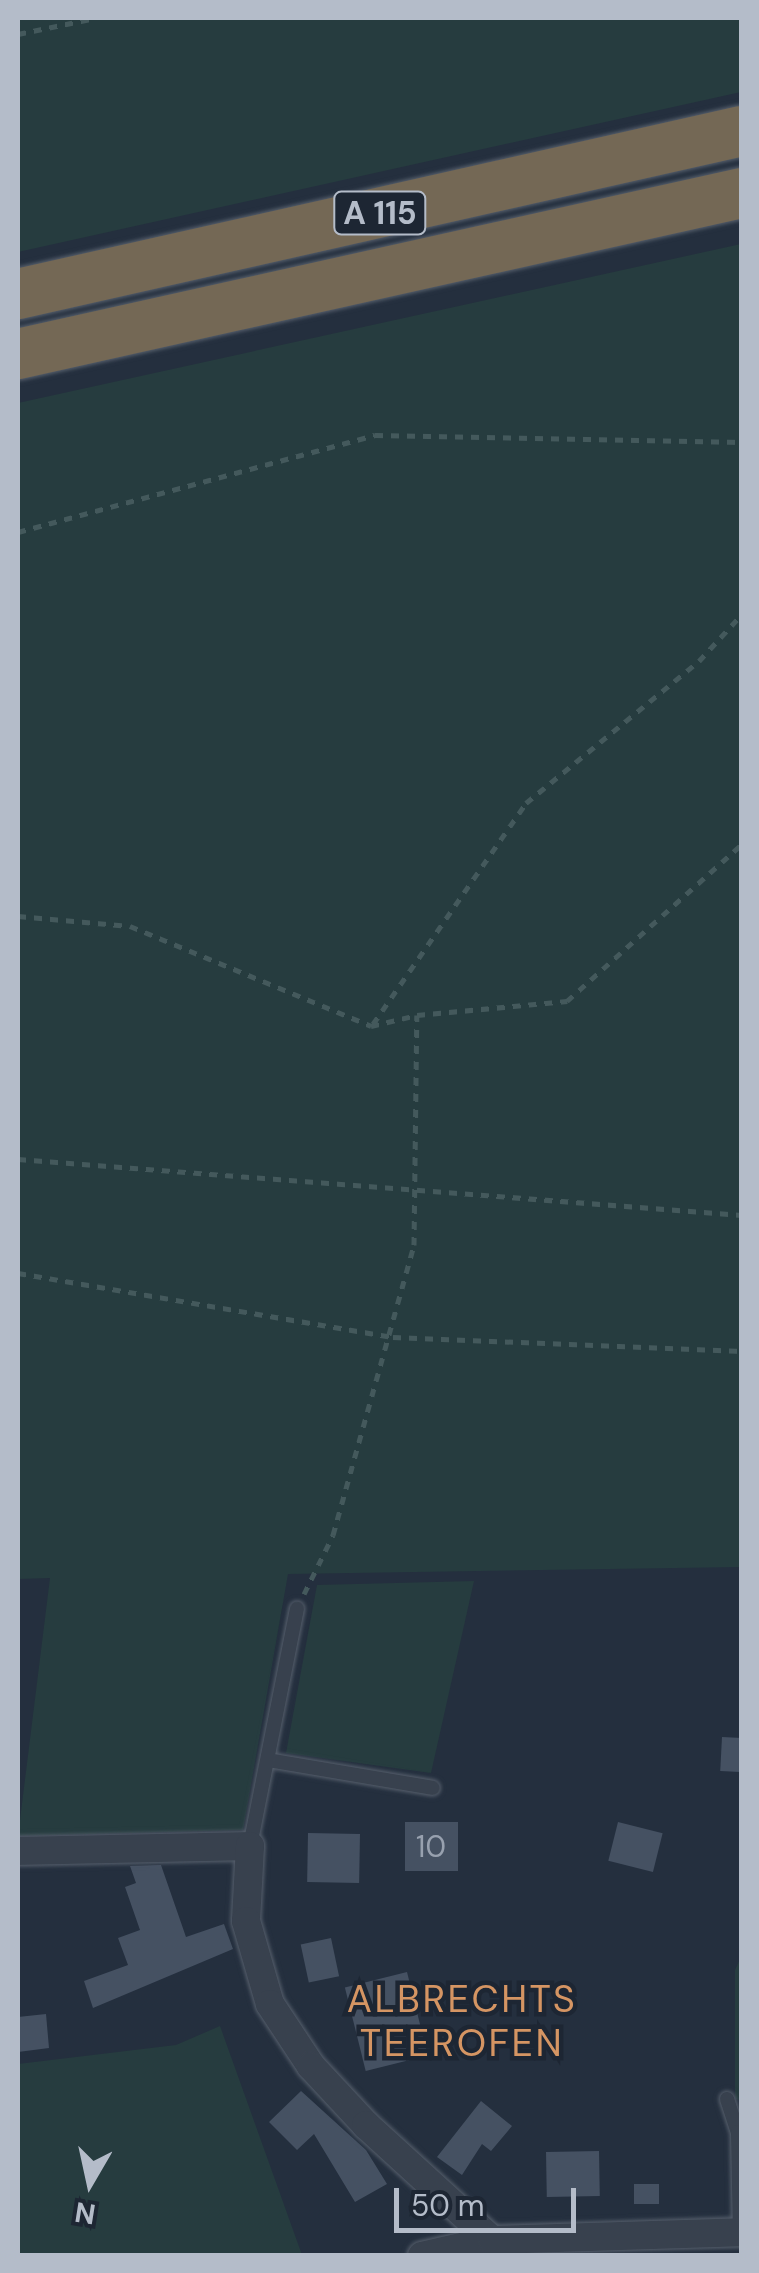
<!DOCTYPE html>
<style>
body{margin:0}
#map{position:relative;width:759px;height:2273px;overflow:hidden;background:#242f3e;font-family:"DM Sans",sans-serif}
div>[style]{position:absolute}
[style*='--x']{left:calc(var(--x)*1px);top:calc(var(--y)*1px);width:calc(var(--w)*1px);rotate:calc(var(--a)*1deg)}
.green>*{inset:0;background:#263c3f}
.building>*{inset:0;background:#455162;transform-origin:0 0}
.path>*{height:5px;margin-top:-2.5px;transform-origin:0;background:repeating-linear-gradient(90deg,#44595c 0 8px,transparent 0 16px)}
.roads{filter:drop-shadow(0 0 2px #565f6c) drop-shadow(0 0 2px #565f6c)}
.lane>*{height:14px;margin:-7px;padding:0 7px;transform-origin:7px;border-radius:7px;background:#38414e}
.street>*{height:28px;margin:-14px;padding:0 14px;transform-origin:14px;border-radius:14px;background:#38414e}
.highway>*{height:50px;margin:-25px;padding:0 25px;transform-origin:25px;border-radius:25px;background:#746855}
span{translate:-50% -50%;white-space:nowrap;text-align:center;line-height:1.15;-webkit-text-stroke:9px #1d2633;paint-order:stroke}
.number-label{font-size:30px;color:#98a1af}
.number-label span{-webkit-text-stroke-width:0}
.shield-label span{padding:2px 8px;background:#1d2633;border:2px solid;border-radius:8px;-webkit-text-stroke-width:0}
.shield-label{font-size:32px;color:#b4bcc9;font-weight:700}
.neighbourhood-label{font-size:38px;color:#d59563;letter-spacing:2.5px}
.frame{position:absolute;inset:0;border:20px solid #b4bcc9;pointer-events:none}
.north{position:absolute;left:40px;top:2133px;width:100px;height:100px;-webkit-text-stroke:8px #1d2633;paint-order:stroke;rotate:189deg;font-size:28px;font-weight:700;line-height:40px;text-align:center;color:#b4bcc9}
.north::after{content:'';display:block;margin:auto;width:35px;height:45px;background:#b4bcc9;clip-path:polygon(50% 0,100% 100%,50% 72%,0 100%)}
.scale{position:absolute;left:394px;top:2188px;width:182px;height:45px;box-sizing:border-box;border:5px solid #b4bcc9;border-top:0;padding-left:12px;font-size:30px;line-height:35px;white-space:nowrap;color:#b4bcc9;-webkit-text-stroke:8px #1d2633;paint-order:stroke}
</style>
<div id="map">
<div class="green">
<div style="clip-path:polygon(18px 18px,741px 18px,741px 92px,18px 252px)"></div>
<div style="clip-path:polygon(741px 244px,741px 1567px,288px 1574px,243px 1830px,18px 1836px,50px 1578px,18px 1579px,18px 403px)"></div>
<div style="clip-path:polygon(474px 1581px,431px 1773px,286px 1753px,317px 1585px)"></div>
<div style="clip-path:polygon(741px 1957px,742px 2100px,741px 2100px,735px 2099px,735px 1970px)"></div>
<div style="clip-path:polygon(220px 2026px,302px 2255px,18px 2255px,18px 2064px,176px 2045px)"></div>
</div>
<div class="building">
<div style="left:722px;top:1737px;width:20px;height:34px;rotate:3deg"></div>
<div style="left:405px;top:1822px;width:53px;height:49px"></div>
<div style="left:618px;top:1822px;width:46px;height:40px;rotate:14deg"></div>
<div style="left:308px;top:1833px;width:52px;height:49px;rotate:1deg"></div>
<div style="clip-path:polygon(161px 1865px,186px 1937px,224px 1924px,233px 1949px,93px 2008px,84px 1981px,128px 1965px,118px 1938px,140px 1930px,125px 1887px,136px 1883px,130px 1866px)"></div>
<div style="left:331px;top:1938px;width:39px;height:31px;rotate:78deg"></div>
<div style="left:407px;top:1972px;width:86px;height:64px;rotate:76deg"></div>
<div style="clip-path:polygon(46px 2014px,49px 2048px,18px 2052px,18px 2017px)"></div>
<div style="clip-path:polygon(301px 2091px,366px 2150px,387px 2184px,355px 2202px,314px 2134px,297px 2150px,269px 2122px)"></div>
<div style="clip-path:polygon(481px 2101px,512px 2126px,491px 2151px,482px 2144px,462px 2175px,437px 2157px)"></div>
<div style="left:599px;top:2151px;width:45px;height:53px;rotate:89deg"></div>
<div style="left:659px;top:2184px;width:20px;height:25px;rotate:90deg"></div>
</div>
<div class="path">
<div style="--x:18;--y:34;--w:79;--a:-11.7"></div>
<div style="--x:18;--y:532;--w:370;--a:-15.2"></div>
<div style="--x:375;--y:435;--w:367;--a:1.1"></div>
<div style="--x:18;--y:916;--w:112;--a:5.1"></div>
<div style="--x:130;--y:926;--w:261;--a:22.5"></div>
<div style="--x:371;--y:1026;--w:47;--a:-13.4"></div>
<div style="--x:417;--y:1015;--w:151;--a:-5.3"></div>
<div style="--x:567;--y:1001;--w:235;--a:-41.9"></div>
<div style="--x:373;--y:1024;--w:269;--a:-55.3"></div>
<div style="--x:526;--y:803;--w:224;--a:-39.4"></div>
<div style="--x:699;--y:661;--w:64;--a:-47.5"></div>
<div style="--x:18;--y:1159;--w:726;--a:4.42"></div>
<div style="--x:18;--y:1273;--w:380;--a:9.7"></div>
<div style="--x:393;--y:1337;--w:349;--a:2.3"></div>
<div style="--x:304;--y:1594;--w:66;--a:-63.8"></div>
<div style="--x:333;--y:1535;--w:301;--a:-74.4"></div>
<div style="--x:414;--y:1245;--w:230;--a:-89.3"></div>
</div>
<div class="roads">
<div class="lane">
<div style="--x:268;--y:1760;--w:167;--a:9.6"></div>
<div style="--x:250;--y:1846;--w:242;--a:-78.8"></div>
<div style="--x:727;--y:2099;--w:35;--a:72"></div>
<div style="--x:738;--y:2132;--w:101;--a:88.9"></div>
</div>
<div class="street">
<div style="--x:18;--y:1851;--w:232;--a:-1.2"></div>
<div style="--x:250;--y:1846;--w:75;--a:93.1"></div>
<div style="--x:246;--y:1921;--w:86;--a:73.9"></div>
<div style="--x:270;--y:2004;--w:74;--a:56.5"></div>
<div style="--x:311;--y:2066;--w:81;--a:47"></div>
<div style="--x:366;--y:2125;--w:171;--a:42.4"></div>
<div style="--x:422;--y:2256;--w:72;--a:-12.9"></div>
<div style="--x:492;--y:2240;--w:250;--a:-1.8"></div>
</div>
<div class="highway">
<div style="--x:18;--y:294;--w:742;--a:-12.69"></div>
<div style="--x:18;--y:354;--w:742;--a:-12.54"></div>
</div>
</div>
<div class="number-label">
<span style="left:431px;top:1847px">10</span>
</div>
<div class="shield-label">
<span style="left:380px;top:213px">A 115</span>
</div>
<div class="neighbourhood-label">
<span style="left:462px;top:2022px">ALBRECHTS<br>TEEROFEN</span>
</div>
<div class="frame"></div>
<div class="north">N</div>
<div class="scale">50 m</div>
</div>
